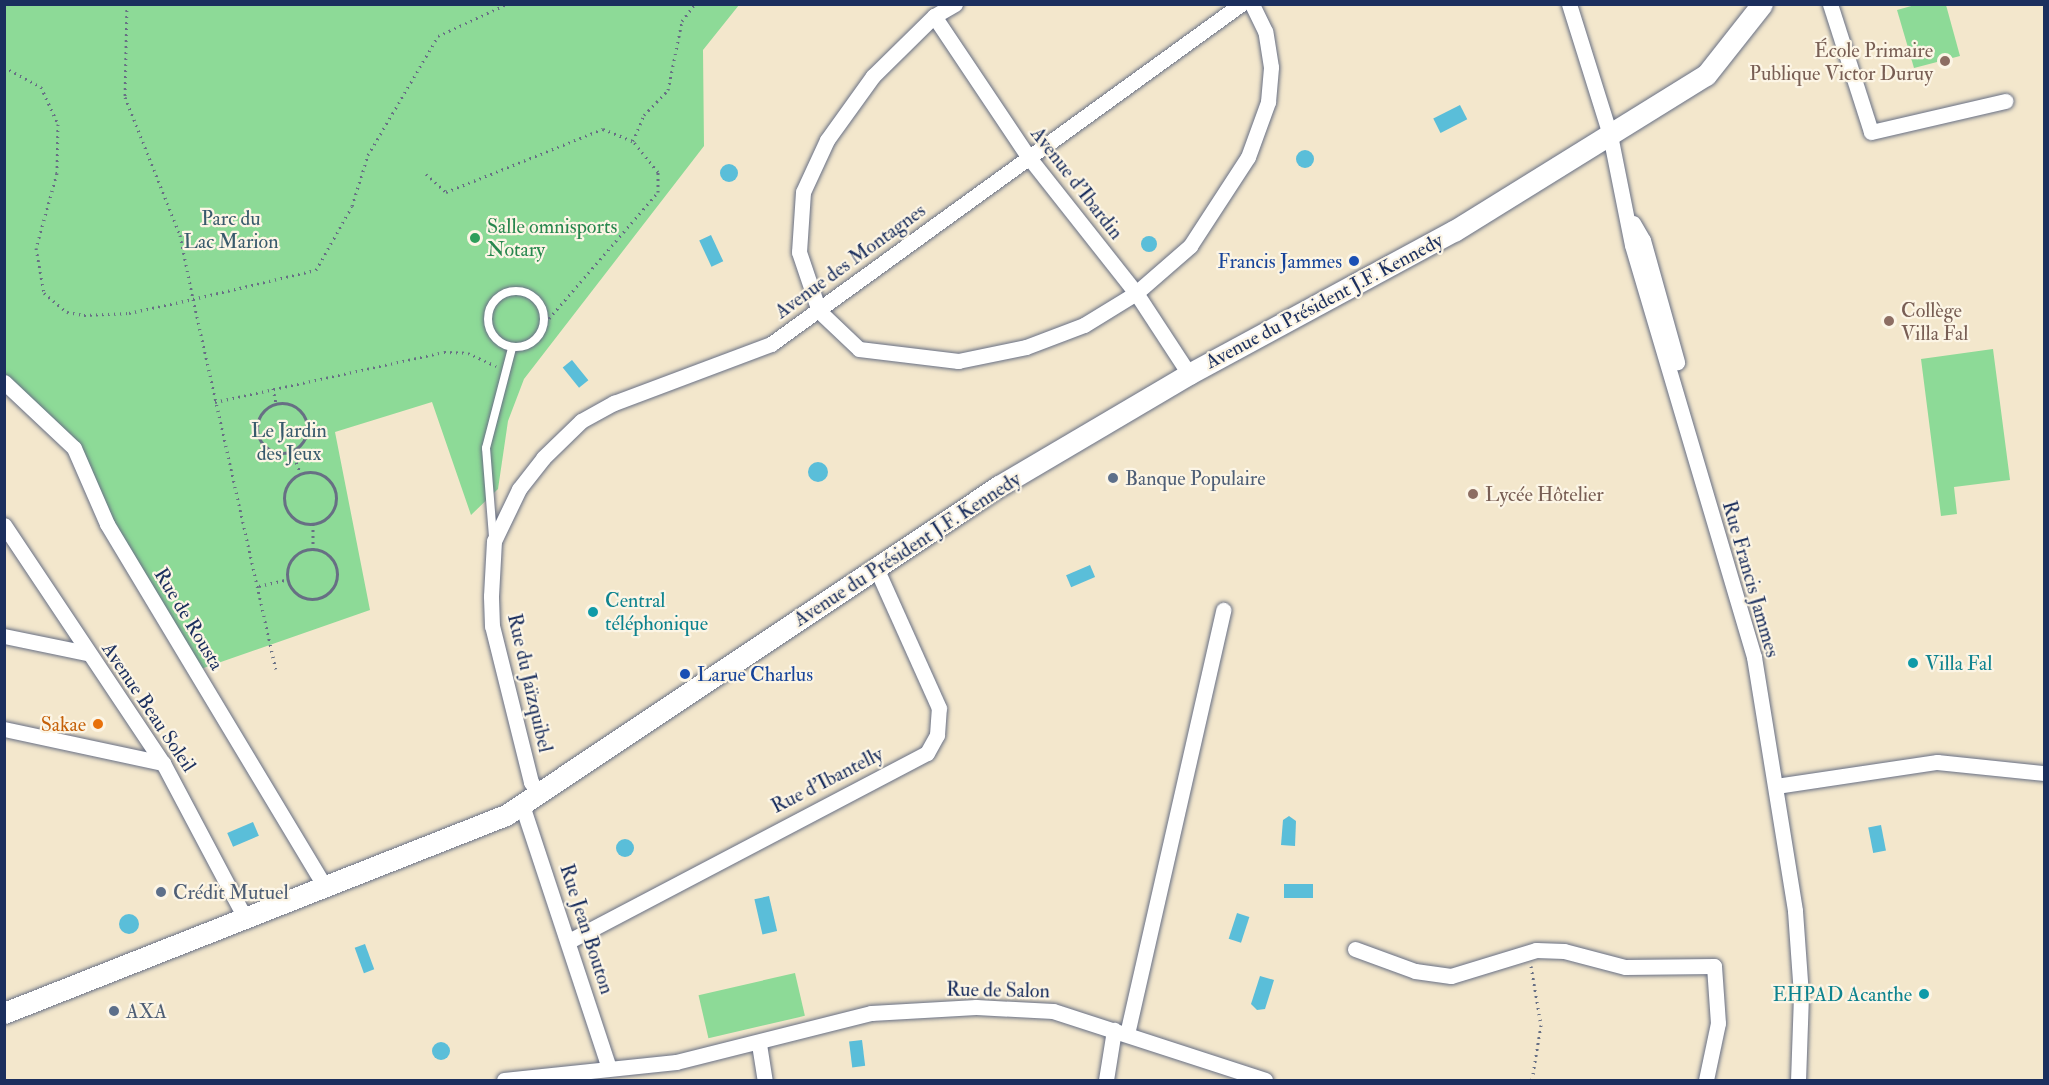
<!DOCTYPE html>
<meta charset="utf-8">
<style>
body{margin:0}
#map{position:relative;width:2049px;height:1085px;overflow:hidden;background:#f3e7cc;font-family:"IM FELL Double Pica",serif}
div>[style]{position:absolute}
[style*='--x']{left:calc(var(--x)*1px);top:calc(var(--y)*1px);width:calc(var(--w)*1px);rotate:calc(var(--a)*1deg)}
.green>*{inset:0;background:#8dda97;transform-origin:0 0}
.water>*{inset:0;background:#5abed9;transform-origin:0 0}
.round{border-radius:50%}
.path>*{height:3px;margin-top:-1.5px;transform-origin:0;background:repeating-linear-gradient(90deg,#676f84 0 1.5px,transparent 0 6px)}
.path>.ring{margin:-1.5px;padding:0;box-sizing:content-box;background:none;border:3px solid #676f84;border-radius:50%}
.roads{filter:drop-shadow(0 0 2px #676f84) drop-shadow(0 0 2px #676f84)}
.lane>*{height:8px;margin:-4px;padding:0 4px;transform-origin:4px;border-radius:4px;background:#fff}
.lane>.ring{margin:-4px;padding:0;box-sizing:content-box;background:none;border:8px solid #fff;border-radius:50%}
.street>*{height:15px;margin:-7.5px;padding:0 7.5px;transform-origin:7.5px;border-radius:7.5px;background:#fff}
.secondary>*{height:21px;margin:-10.5px;padding:0 10.5px;transform-origin:10.5px;border-radius:10.5px;background:#fff}
.dots>*{width:16px;height:16px;translate:-50% -50%;box-sizing:border-box;border:3px solid #fcf5e5;border-radius:50%}
span{translate:-50% -50%;white-space:nowrap;text-align:center;line-height:1.15;-webkit-text-stroke:4.5px #fcf5e5;paint-order:stroke}
.education-label{font-size:20px;color:#785e54}
.right{translate:-100% -50%;text-align:right}
.left{translate:0 -50%;text-align:left}
.street-label{font-size:20px;color:#1b2f5e}
.park-label{font-size:20px;color:#385a6c}
.leisure-label{font-size:20px;color:#27864d}
.transit-label{font-size:20px;color:#164399}
.service-label{font-size:20px;color:#4e5e75}
.culture-label{font-size:20px;color:#0d838f}
.food-label{font-size:20px;color:#c56008}
.frame{position:absolute;inset:0;border:6px solid #1b2f5e;pointer-events:none}
</style>
<div id="map">
<div class="green">
<div style="clip-path:polygon(4px 5px,739px 5px,703px 50px,704px 146px,524px 379px,508px 421px,498px 489px,471px 515px,432px 402px,335px 432px,370px 610px,195px 671px,74px 448px,5px 382px)"></div>
<div style="clip-path:polygon(1915px 5px,1946px 5px,1960px 56px,1914px 68px,1897px 10px)"></div>
<div style="clip-path:polygon(1993px 349px,2010px 480px,1954px 487px,1957px 514px,1941px 516px,1921px 359px)"></div>
<div style="left:795px;top:973px;width:44px;height:99px;rotate:77deg"></div>
</div>
<div class="water">
<div style="left:1460px;top:105px;width:16px;height:30px;rotate:63deg"></div>
<div class="round" style="left:1296px;top:150px;width:18px;height:18px"></div>
<div class="round" style="left:720px;top:164px;width:18px;height:18px"></div>
<div style="left:711px;top:235px;width:29px;height:13px;rotate:65deg"></div>
<div class="round" style="left:1141px;top:236px;width:16px;height:16px"></div>
<div style="left:572px;top:360px;width:26px;height:12px;rotate:51deg"></div>
<div class="round" style="left:808px;top:462px;width:20px;height:20px"></div>
<div style="left:1090px;top:565px;width:13px;height:26px;rotate:67deg"></div>
<div style="clip-path:polygon(1289px 816px,1296px 821px,1295px 846px,1281px 845px,1283px 820px)"></div>
<div style="left:253px;top:822px;width:15px;height:28px;rotate:67deg"></div>
<div style="left:1881px;top:825px;width:26px;height:13px;rotate:79deg"></div>
<div class="round" style="left:616px;top:839px;width:18px;height:18px"></div>
<div style="left:1284px;top:884px;width:29px;height:14px"></div>
<div style="left:769px;top:896px;width:36px;height:15px;rotate:77deg"></div>
<div style="left:1237px;top:913px;width:13px;height:27px;rotate:18deg"></div>
<div class="round" style="left:119px;top:914px;width:20px;height:20px"></div>
<div style="left:365px;top:944px;width:27px;height:11px;rotate:70deg"></div>
<div style="clip-path:polygon(1260px 976px,1274px 980px,1265px 1009px,1257px 1010px,1251px 1004px)"></div>
<div style="left:862px;top:1040px;width:26px;height:13px;rotate:83deg"></div>
<div class="round" style="left:432px;top:1042px;width:18px;height:18px"></div>
</div>
<div class="path">
<div style="--x:127;--y:4;--w:93;--a:91.2"></div>
<div style="--x:125;--y:97;--w:149;--a:68.3"></div>
<div style="--x:180;--y:235;--w:65;--a:78.5"></div>
<div style="--x:193;--y:299;--w:126;--a:-13.3"></div>
<div style="--x:316;--y:270;--w:73;--a:-60.6"></div>
<div style="--x:352;--y:206;--w:53;--a:-72.6"></div>
<div style="--x:368;--y:155;--w:138;--a:-59.5"></div>
<div style="--x:438;--y:36;--w:76;--a:-24.9"></div>
<div style="--x:4;--y:67;--w:42;--a:28.4"></div>
<div style="--x:41;--y:87;--w:41;--a:65.3"></div>
<div style="--x:58;--y:124;--w:49;--a:91.2"></div>
<div style="--x:57;--y:173;--w:78;--a:105.6"></div>
<div style="--x:36;--y:248;--w:46;--a:79.9"></div>
<div style="--x:44;--y:293;--w:30;--a:40"></div>
<div style="--x:67;--y:312;--w:17;--a:10"></div>
<div style="--x:84;--y:315;--w:45;--a:-2.5"></div>
<div style="--x:129;--y:313;--w:66;--a:-12.3"></div>
<div style="--x:193;--y:299;--w:379;--a:77.4"></div>
<div style="--x:426;--y:174;--w:27;--a:42"></div>
<div style="--x:446;--y:192;--w:169;--a:-21.9"></div>
<div style="--x:603;--y:129;--w:32;--a:22"></div>
<div style="--x:545;--y:323;--w:173;--a:-49.2"></div>
<div style="--x:658;--y:192;--w:20;--a:-90"></div>
<div style="--x:658;--y:172;--w:40;--a:-129"></div>
<div style="--x:633;--y:141;--w:28;--a:-67"></div>
<div style="--x:644;--y:115;--w:35;--a:-46"></div>
<div style="--x:668;--y:90;--w:70;--a:-78.5"></div>
<div style="--x:682;--y:21;--w:21;--a:-53"></div>
<div style="--x:273;--y:388;--w:16;--a:79"></div>
<div style="--x:215;--y:402;--w:234;--a:-12.3"></div>
<div style="--x:444;--y:352;--w:24;--a:2"></div>
<div style="--x:468;--y:353;--w:31;--a:25"></div>
<div class="ring" style="left:257px;top:403px;width:47px;height:47px"></div>
<div style="--x:292;--y:451;--w:25;--a:69"></div>
<div class="ring" style="left:284px;top:472px;width:49px;height:49px"></div>
<div style="--x:313;--y:524;--w:25;--a:90"></div>
<div class="ring" style="left:287px;top:549px;width:47px;height:47px"></div>
<div style="--x:259;--y:586;--w:28;--a:-13"></div>
<div style="--x:1531;--y:966;--w:60;--a:80.4"></div>
<div style="--x:1541;--y:1025;--w:56;--a:99.3"></div>
</div>
<div class="roads">
<div class="lane">
<div class="ring" style="left:488px;top:291px;width:48px;height:48px"></div>
<div style="--x:493;--y:537;--w:89;--a:-94.5"></div>
<div style="--x:486;--y:448;--w:103;--a:-75.4"></div>
</div>
<div class="street">
<div style="--x:955;--y:4;--w:24;--a:150"></div>
<div style="--x:934;--y:16;--w:86;--a:135.5"></div>
<div style="--x:873;--y:76;--w:79;--a:125.7"></div>
<div style="--x:827;--y:140;--w:57;--a:114.8"></div>
<div style="--x:803;--y:192;--w:60;--a:93.8"></div>
<div style="--x:799;--y:252;--w:62;--a:71.3"></div>
<div style="--x:819;--y:311;--w:55;--a:43.5"></div>
<div style="--x:859;--y:349;--w:100;--a:6.9"></div>
<div style="--x:958;--y:361;--w:69;--a:-11.6"></div>
<div style="--x:1026;--y:347;--w:62;--a:-20.8"></div>
<div style="--x:1084;--y:325;--w:61;--a:-31.6"></div>
<div style="--x:1136;--y:293;--w:72;--a:-41"></div>
<div style="--x:1190;--y:246;--w:106;--a:-56.9"></div>
<div style="--x:1248;--y:157;--w:59;--a:-70"></div>
<div style="--x:1268;--y:102;--w:35;--a:-85"></div>
<div style="--x:1271;--y:67;--w:36;--a:-99"></div>
<div style="--x:1265;--y:31;--w:30;--a:-116"></div>
<div style="--x:1569;--y:4;--w:137;--a:72.6"></div>
<div style="--x:1610;--y:135;--w:112;--a:78.7"></div>
<div style="--x:1632;--y:245;--w:430;--a:73.5"></div>
<div style="--x:1754;--y:657;--w:257;--a:80.8"></div>
<div style="--x:1795;--y:911;--w:84;--a:85.9"></div>
<div style="--x:1801;--y:995;--w:85;--a:92"></div>
<div style="--x:1830;--y:4;--w:134;--a:72.2"></div>
<div style="--x:1871;--y:132;--w:138;--a:-13"></div>
<div style="--x:934;--y:16;--w:167;--a:56.2"></div>
<div style="--x:1027;--y:155;--w:176;--a:51.7"></div>
<div style="--x:1136;--y:293;--w:97;--a:56.8"></div>
<div style="--x:1633;--y:223;--w:20;--a:60"></div>
<div style="--x:1643;--y:240;--w:127;--a:74.4"></div>
<div style="--x:4;--y:382;--w:96;--a:43.3"></div>
<div style="--x:74;--y:448;--w:83;--a:66.5"></div>
<div style="--x:107;--y:524;--w:425;--a:59"></div>
<div style="--x:4;--y:525;--w:286;--a:56.3"></div>
<div style="--x:163;--y:763;--w:178;--a:62.1"></div>
<div style="--x:4;--y:636;--w:85;--a:11.6"></div>
<div style="--x:4;--y:729;--w:163;--a:12.1"></div>
<div style="--x:1776;--y:786;--w:163;--a:-8.5"></div>
<div style="--x:1937;--y:762;--w:108;--a:5.9"></div>
<div style="--x:540;--y:795;--w:16;--a:-125"></div>
<div style="--x:531;--y:782;--w:161;--a:-104"></div>
<div style="--x:492;--y:626;--w:30;--a:-92"></div>
<div style="--x:491;--y:596;--w:55;--a:-86.9"></div>
<div style="--x:494;--y:541;--w:58;--a:-64.3"></div>
<div style="--x:519;--y:489;--w:39;--a:-52"></div>
<div style="--x:543;--y:458;--w:53;--a:-44.2"></div>
<div style="--x:581;--y:421;--w:38;--a:-29"></div>
<div style="--x:614;--y:403;--w:168;--a:-20.6"></div>
<div style="--x:771;--y:344;--w:580;--a:-35.88"></div>
<div style="--x:522;--y:805;--w:277;--a:71.7"></div>
<div style="--x:569;--y:941;--w:404;--a:-27.7"></div>
<div style="--x:927;--y:753;--w:21;--a:-61"></div>
<div style="--x:937;--y:735;--w:27;--a:-86"></div>
<div style="--x:939;--y:708;--w:154;--a:-114.2"></div>
<div style="--x:1355;--y:949;--w:64;--a:20.1"></div>
<div style="--x:1415;--y:971;--w:36;--a:8"></div>
<div style="--x:1451;--y:976;--w:89;--a:-17"></div>
<div style="--x:1536;--y:950;--w:28;--a:2"></div>
<div style="--x:1564;--y:951;--w:63;--a:14.7"></div>
<div style="--x:1625;--y:967;--w:89;--a:-0.6"></div>
<div style="--x:1714;--y:966;--w:57;--a:86"></div>
<div style="--x:1718;--y:1023;--w:58;--a:101.9"></div>
<div style="--x:1127;--y:1034;--w:435;--a:-77.2"></div>
<div style="--x:759;--y:1044;--w:36;--a:81"></div>
<div style="--x:504;--y:1080;--w:173;--a:-6"></div>
<div style="--x:676;--y:1062;--w:201;--a:-14.1"></div>
<div style="--x:871;--y:1013;--w:105;--a:-3.3"></div>
<div style="--x:976;--y:1007;--w:77;--a:3"></div>
<div style="--x:1053;--y:1011;--w:223;--a:18"></div>
<div style="--x:1106;--y:1080;--w:51;--a:-80.9"></div>
</div>
<div class="secondary">
<div style="--x:4;--y:1013;--w:540;--a:-21.53"></div>
<div style="--x:506;--y:815;--w:593;--a:-33.72"></div>
<div style="--x:999;--y:486;--w:221;--a:-30.5"></div>
<div style="--x:1189;--y:374;--w:301;--a:-28.4"></div>
<div style="--x:1454;--y:231;--w:296;--a:-31.8"></div>
<div style="--x:1706;--y:75;--w:90;--a:-51.7"></div>
</div>
</div>
<div class="dots">
<div style="left:1945px;top:61px;background:#8d6e63"></div>
<div style="left:475px;top:238px;background:#2e9e5b"></div>
<div style="left:1354px;top:261px;background:#1a4fb4"></div>
<div style="left:1889px;top:321px;background:#8d6e63"></div>
<div style="left:1113px;top:478px;background:#5c6f8a"></div>
<div style="left:1473px;top:494px;background:#8d6e63"></div>
<div style="left:593px;top:612px;background:#0f9aa8"></div>
<div style="left:1913px;top:663px;background:#0f9aa8"></div>
<div style="left:685px;top:674px;background:#1a4fb4"></div>
<div style="left:98px;top:724px;background:#e8710a"></div>
<div style="left:161px;top:892px;background:#5c6f8a"></div>
<div style="left:1924px;top:994px;background:#0f9aa8"></div>
<div style="left:114px;top:1011px;background:#5c6f8a"></div>
</div>
<div class="education-label">
<span class="right" style="left:1933px;top:62px">École Primaire<br>Publique Victor Duruy</span>
<span class="left" style="left:1901px;top:322px">Collège<br>Villa Fal</span>
<span class="left" style="left:1485px;top:494px">Lycée Hôtelier</span>
</div>
<div class="street-label">
<span style="left:1077px;top:183px;rotate:52deg">Avenue d'Ibardin</span>
<span style="left:850px;top:261px;rotate:-36deg">Avenue des Montagnes</span>
<span style="left:1324px;top:301px;rotate:-28deg">Avenue du Président J.F. Kennedy</span>
<span style="left:907px;top:549px;rotate:-33deg">Avenue du Président J.F. Kennedy</span>
<span style="left:1751px;top:579px;rotate:74deg">Rue Francis Jammes</span>
<span style="left:189px;top:619px;rotate:59deg">Rue de Rousta</span>
<span style="left:530px;top:683px;rotate:77deg">Rue du Jaïzquibel</span>
<span style="left:149px;top:707px;rotate:56deg">Avenue Beau Soleil</span>
<span style="left:827px;top:780px;rotate:-27deg">Rue d'Ibantelly</span>
<span style="left:587px;top:929px;rotate:72deg">Rue Jean Bouton</span>
<span style="left:998px;top:990px;rotate:1deg">Rue de Salon</span>
</div>
<div class="park-label">
<span style="left:231px;top:230px">Parc du<br>Lac Marion</span>
<span style="left:289px;top:442px">Le Jardin<br>des Jeux</span>
</div>
<div class="leisure-label">
<span class="left" style="left:487px;top:238px">Salle omnisports<br>Notary</span>
</div>
<div class="transit-label">
<span class="right" style="left:1342px;top:261px">Francis Jammes</span>
<span class="left" style="left:697px;top:674px">Larue Charlus</span>
</div>
<div class="service-label">
<span class="left" style="left:1125px;top:478px">Banque Populaire</span>
<span class="left" style="left:173px;top:892px">Crédit Mutuel</span>
<span class="left" style="left:126px;top:1011px">AXA</span>
</div>
<div class="culture-label">
<span class="left" style="left:605px;top:612px">Central<br>téléphonique</span>
<span class="left" style="left:1925px;top:663px">Villa Fal</span>
<span class="right" style="left:1912px;top:994px">EHPAD Acanthe</span>
</div>
<div class="food-label">
<span class="right" style="left:86px;top:724px">Sakae</span>
</div>
<div class="frame"></div>
</div>
